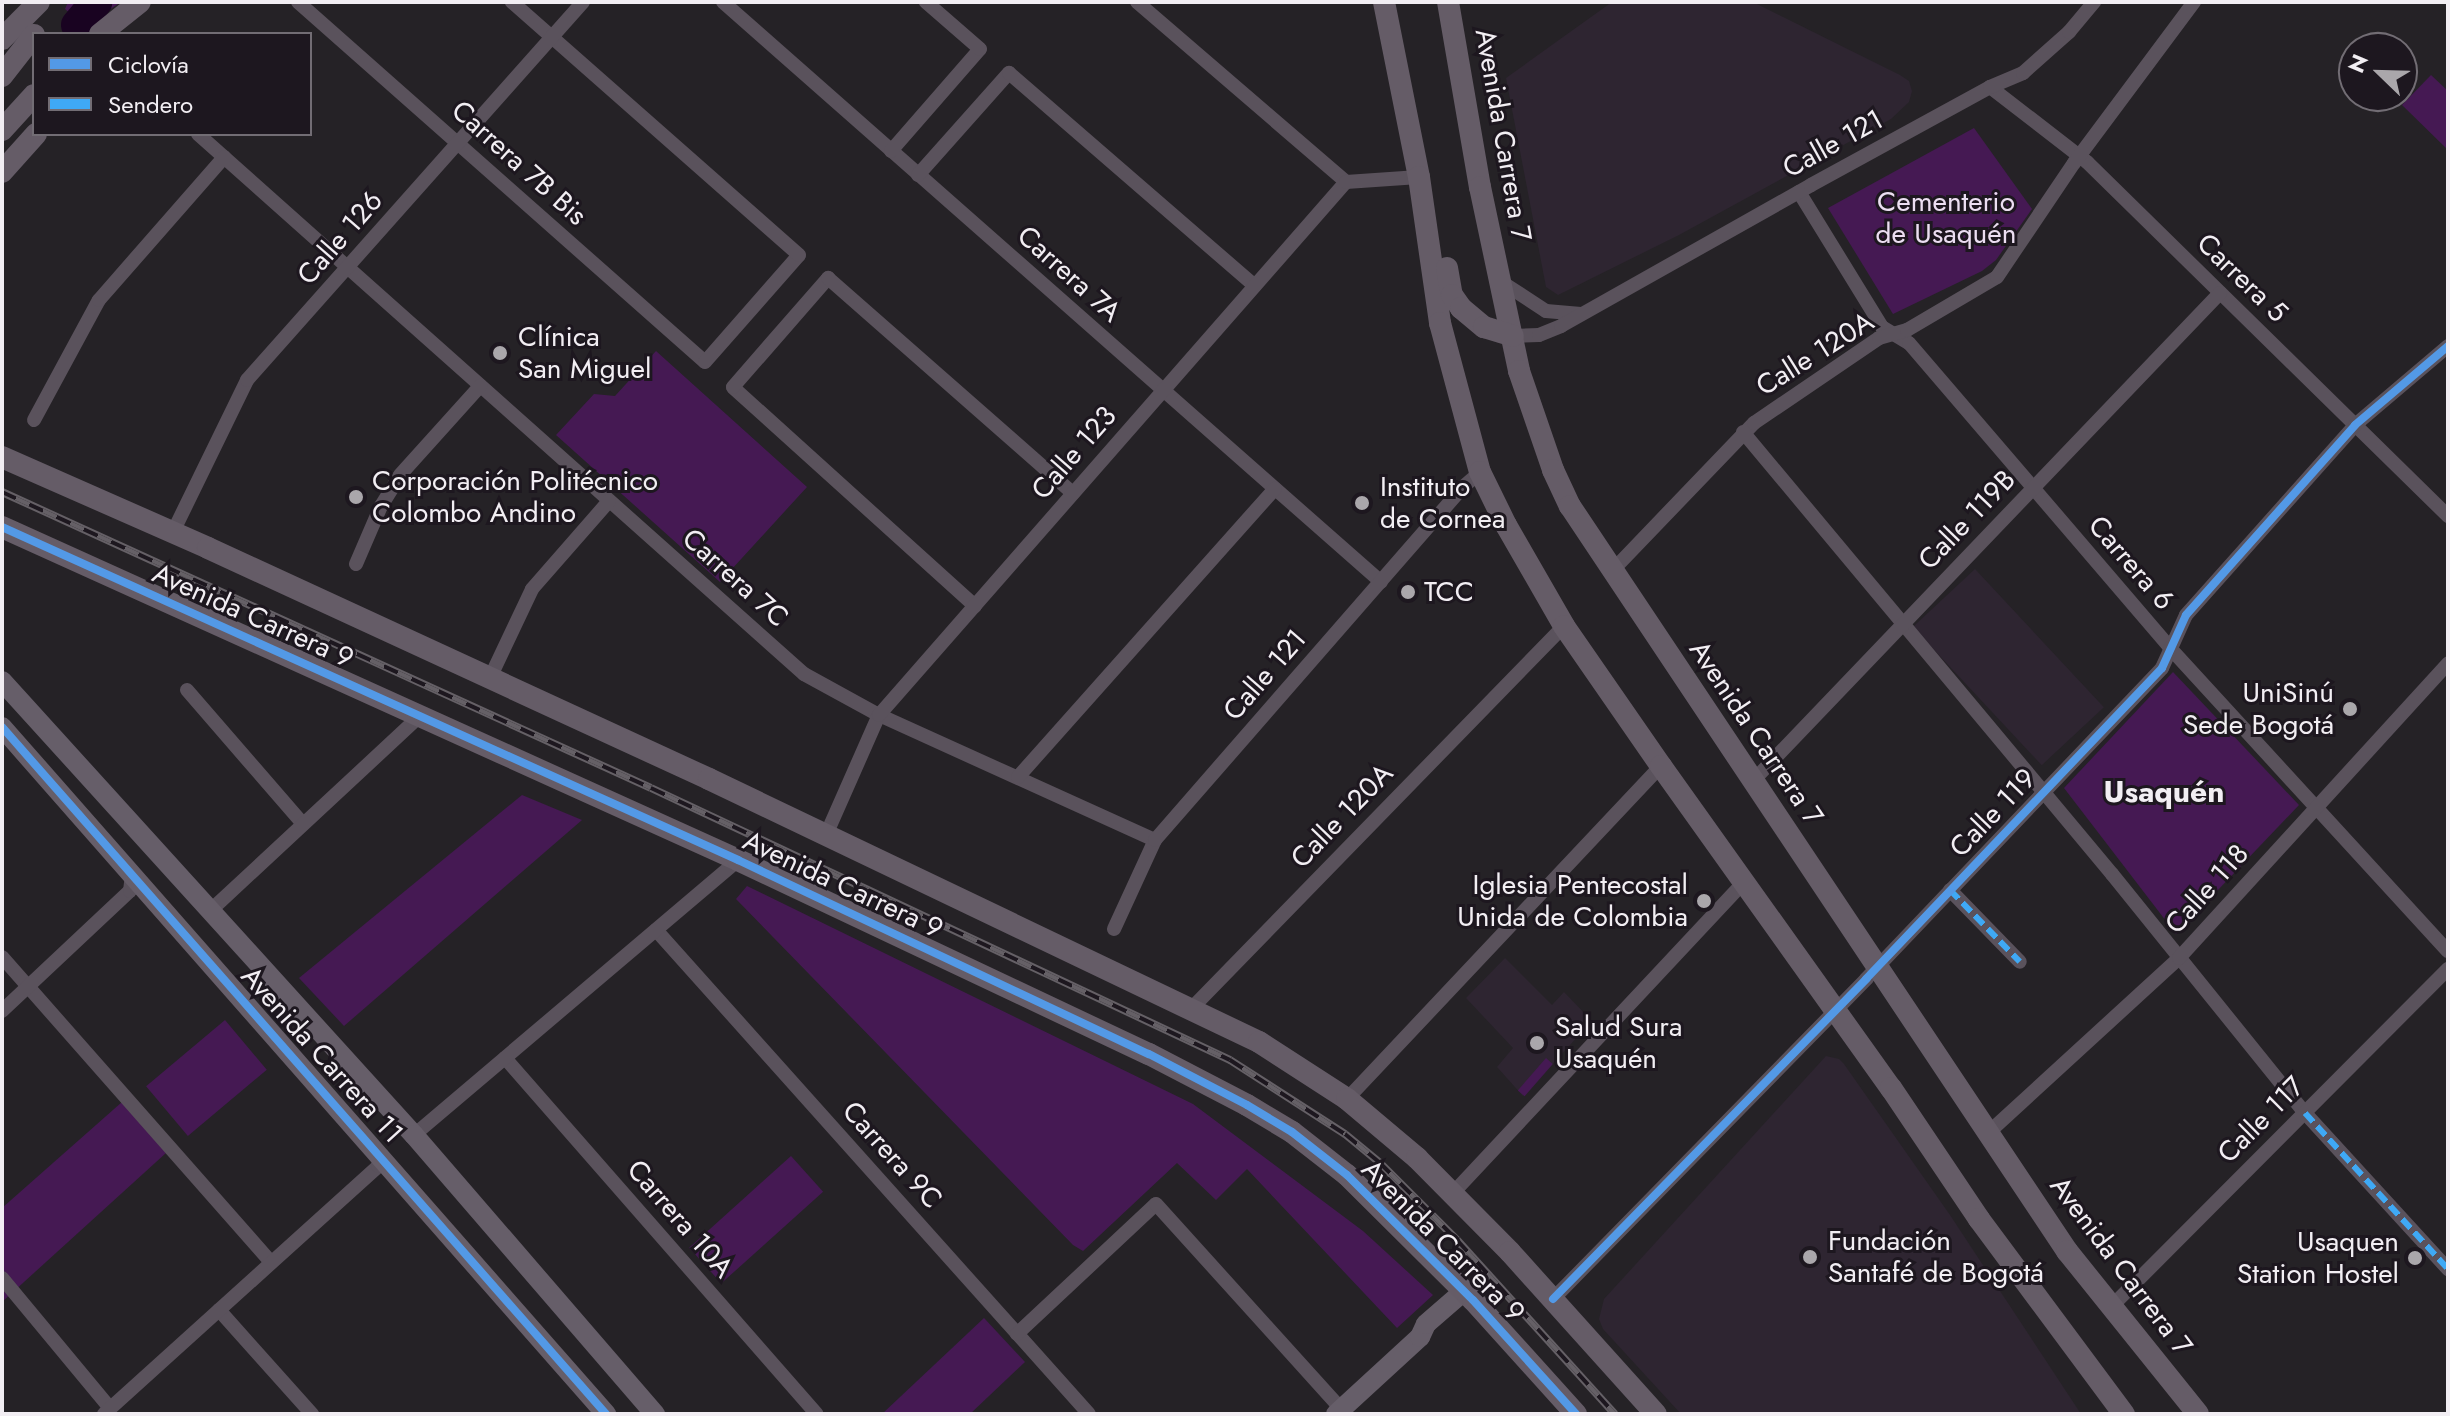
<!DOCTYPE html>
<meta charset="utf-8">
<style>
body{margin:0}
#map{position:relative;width:2450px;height:1416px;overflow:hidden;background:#252226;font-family:Jost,sans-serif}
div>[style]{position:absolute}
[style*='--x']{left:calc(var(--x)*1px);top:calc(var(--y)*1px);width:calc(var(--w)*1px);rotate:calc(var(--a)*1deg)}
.built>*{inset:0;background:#2e2531;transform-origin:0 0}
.green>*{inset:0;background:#451953;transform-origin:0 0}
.river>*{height:32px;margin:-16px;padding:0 16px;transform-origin:16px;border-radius:16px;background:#190321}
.street>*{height:14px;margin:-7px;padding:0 7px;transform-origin:7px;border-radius:7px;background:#5a525c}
.secondary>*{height:20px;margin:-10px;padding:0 10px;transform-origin:10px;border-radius:10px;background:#665e69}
.primary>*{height:22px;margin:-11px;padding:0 11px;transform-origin:11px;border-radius:11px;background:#655c67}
.rail>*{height:8px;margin-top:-4px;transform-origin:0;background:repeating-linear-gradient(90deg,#1d171f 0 15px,#656066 0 30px);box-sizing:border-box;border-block:2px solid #656066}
.quiet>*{height:6px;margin-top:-3px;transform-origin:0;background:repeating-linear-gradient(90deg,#3fa9f5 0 12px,transparent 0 18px)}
.cycleway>*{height:8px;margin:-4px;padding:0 4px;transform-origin:4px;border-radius:4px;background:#5399e6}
.dots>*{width:22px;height:22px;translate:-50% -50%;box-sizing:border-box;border:4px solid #1d171f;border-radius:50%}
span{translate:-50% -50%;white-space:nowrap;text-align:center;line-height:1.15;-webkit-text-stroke:6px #1d171f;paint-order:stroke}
.street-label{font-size:28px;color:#f2eef3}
.park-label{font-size:28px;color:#ecdef2}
.poi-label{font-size:28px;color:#f2eef3}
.left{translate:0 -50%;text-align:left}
.right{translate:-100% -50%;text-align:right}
.neighbourhood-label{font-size:30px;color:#f2eef3;font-weight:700}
.frame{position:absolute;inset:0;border:4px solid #f2eef3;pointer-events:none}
.legend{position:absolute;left:32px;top:32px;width:280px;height:104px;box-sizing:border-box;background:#1d171f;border:2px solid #726d74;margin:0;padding:10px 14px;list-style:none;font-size:24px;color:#f2eef3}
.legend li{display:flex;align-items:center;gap:16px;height:40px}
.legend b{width:40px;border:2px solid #726d74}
.north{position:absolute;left:2338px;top:32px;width:80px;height:80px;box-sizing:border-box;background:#1d171f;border:2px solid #726d74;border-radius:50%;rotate:293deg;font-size:22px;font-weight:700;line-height:32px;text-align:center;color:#f2eef3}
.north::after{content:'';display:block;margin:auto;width:28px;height:36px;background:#aaa7ab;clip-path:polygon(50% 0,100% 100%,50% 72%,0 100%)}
</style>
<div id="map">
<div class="built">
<div style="clip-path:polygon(1612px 2px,1753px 2px,1900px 75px,1909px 81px,1912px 91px,1909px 102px,1891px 119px,1679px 235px,1558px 295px,1546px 287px,1506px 78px)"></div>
<div style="left:1975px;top:569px;width:189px;height:85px;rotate:47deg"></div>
<div style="clip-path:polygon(1505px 958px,1552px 1005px,1564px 992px,1592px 1021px,1523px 1096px,1497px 1067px,1513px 1048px,1466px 998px)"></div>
<div style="clip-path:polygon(1826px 1056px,1839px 1059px,1844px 1064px,1950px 1215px,2081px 1414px,1681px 1414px,1603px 1329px,1599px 1319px,1604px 1299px)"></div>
</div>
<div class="green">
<div style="clip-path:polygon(68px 2px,121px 2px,85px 26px,65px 9px)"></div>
<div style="clip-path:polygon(2431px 75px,2448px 91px,2448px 150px,2402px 105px)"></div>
<div style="clip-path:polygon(1974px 128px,2032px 209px,1996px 260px,1982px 271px,1893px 314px,1828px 208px)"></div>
<div style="clip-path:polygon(656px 351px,807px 487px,720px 582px,556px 435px,594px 394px,615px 396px)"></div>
<div style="clip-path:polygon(2173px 672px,2299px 805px,2176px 934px,2064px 788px)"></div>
<div style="clip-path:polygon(522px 795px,582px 820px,344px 1026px,299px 978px)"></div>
<div style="clip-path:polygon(747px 886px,1193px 1104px,1363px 1231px,1433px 1295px,1397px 1328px,1247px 1169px,1216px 1200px,1177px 1163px,1083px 1251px,1073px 1245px,736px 899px)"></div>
<div style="left:225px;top:1020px;width:65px;height:103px;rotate:50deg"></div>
<div style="left:1546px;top:1058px;width:9px;height:43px;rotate:41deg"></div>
<div style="clip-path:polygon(122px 1102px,166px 1153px,2px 1302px,2px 1208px)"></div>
<div style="left:791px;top:1156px;width:48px;height:137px;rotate:48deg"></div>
<div style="clip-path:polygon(984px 1318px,1025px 1362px,970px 1414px,882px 1414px)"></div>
</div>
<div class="river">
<div style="--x:77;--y:25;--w:30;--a:-50"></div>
</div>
<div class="street">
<div style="--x:298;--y:2;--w:543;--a:41.49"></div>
<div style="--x:705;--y:362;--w:142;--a:-48.7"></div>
<div style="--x:799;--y:255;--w:383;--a:-138.6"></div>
<div style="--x:723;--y:2;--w:877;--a:41.39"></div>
<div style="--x:1137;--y:2;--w:276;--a:40.7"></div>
<div style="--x:1990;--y:87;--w:123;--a:37.7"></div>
<div style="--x:2087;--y:162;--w:506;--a:44.44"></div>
<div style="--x:198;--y:134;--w:812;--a:41.7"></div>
<div style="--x:804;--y:674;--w:85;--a:28.7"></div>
<div style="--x:879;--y:715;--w:303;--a:24.4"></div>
<div style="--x:891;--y:151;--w:135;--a:-48.9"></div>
<div style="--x:980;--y:49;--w:72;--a:-139"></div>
<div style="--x:918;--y:175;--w:137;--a:-48.3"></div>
<div style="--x:1009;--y:73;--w:325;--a:40.9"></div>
<div style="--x:1799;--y:192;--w:158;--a:58.4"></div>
<div style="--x:1882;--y:327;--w:31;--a:31"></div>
<div style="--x:1909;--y:343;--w:401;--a:49.4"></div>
<div style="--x:2170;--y:648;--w:411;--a:47.5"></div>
<div style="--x:1500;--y:281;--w:55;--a:33.1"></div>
<div style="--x:1546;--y:311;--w:35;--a:5"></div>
<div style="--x:1513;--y:336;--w:26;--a:-2"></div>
<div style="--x:1539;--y:335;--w:24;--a:-22"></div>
<div style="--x:1561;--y:326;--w:287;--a:-29.4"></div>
<div style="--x:1811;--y:185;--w:204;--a:-28.7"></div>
<div style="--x:1990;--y:87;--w:36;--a:-23"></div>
<div style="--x:2023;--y:73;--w:62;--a:-41.7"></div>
<div style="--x:2069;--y:32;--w:39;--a:-50"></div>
<div style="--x:34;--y:420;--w:136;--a:-61.6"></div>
<div style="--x:99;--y:300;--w:190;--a:-48.8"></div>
<div style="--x:1743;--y:432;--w:576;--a:50.14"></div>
<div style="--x:2112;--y:874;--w:307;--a:51.1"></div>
<div style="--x:2305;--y:1113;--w:212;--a:47.5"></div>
<div style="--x:173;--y:532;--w:169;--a:-64"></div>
<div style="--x:247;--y:380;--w:506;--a:-48.37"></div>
<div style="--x:356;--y:564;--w:63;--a:-66.7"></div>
<div style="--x:381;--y:506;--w:36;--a:-58"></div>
<div style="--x:400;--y:475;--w:120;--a:-48"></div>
<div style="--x:1612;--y:571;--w:205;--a:-46.2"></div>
<div style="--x:1754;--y:423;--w:151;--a:-34.2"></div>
<div style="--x:1879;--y:338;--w:29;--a:-16"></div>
<div style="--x:1907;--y:330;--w:104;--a:-30.5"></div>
<div style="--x:1997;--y:277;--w:138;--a:-56"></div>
<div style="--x:2074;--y:163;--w:201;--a:-53.3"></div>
<div style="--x:975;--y:606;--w:326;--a:-137.9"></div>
<div style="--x:733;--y:387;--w:145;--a:-48.9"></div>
<div style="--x:828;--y:278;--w:326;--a:41.3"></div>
<div style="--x:490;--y:678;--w:98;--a:-64.7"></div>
<div style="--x:532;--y:589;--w:117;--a:-48.8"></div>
<div style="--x:187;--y:690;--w:177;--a:49.1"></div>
<div style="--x:1018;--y:777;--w:386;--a:-48.3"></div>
<div style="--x:1752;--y:782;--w:677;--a:-46.26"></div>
<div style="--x:826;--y:835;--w:131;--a:-66.2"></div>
<div style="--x:879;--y:715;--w:709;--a:-48.78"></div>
<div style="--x:1346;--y:182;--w:73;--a:-3.9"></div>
<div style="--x:1950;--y:890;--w:100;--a:45.8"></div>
<div style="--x:210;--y:911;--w:288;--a:-42.9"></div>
<div style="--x:1114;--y:929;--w:98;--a:-65.3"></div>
<div style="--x:1155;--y:840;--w:468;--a:-48.9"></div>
<div style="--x:1463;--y:487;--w:23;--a:-41"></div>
<div style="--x:656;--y:930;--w:649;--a:48.18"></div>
<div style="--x:2;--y:957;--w:407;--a:48.6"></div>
<div style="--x:1192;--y:1008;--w:533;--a:-45.76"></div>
<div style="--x:2;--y:1011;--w:175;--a:-43.2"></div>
<div style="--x:130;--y:891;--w:16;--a:-83"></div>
<div style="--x:505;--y:1058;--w:473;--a:48.8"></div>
<div style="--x:1347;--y:1099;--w:458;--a:-46.7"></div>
<div style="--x:1987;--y:1134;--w:260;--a:-42.5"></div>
<div style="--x:2179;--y:958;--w:399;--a:-47.6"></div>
<div style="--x:414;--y:1135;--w:425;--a:-40.3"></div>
<div style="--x:1453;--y:1193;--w:426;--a:-46.9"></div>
<div style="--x:2;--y:1278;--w:169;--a:50.3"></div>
<div style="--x:1553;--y:1299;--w:448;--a:-45.6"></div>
<div style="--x:1866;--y:979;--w:429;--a:-46.4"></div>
<div style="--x:2162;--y:668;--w:58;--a:-65.6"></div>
<div style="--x:2186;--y:615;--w:254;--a:-48.3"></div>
<div style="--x:2355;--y:425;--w:122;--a:-40.3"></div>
<div style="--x:2110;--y:1308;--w:479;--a:-45.1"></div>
<div style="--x:219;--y:1310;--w:140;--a:48.2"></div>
<div style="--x:1017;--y:1334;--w:190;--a:-43.1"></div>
<div style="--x:1156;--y:1204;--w:283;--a:47.9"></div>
<div style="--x:104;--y:1414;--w:370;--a:-42.1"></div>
<div style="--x:378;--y:1166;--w:11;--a:-75"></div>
</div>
<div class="secondary">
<div style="--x:2;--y:681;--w:613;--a:47.78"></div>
<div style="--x:414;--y:1135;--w:369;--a:49.2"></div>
<div style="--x:2;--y:727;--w:915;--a:48.68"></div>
<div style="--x:1336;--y:1414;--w:114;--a:-42.5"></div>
<div style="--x:1420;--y:1337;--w:14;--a:-65"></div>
<div style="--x:1426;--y:1324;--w:50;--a:-41"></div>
</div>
<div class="primary">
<div style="--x:1384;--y:2;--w:178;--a:78.7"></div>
<div style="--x:1419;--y:177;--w:148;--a:81.8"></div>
<div style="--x:1440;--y:323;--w:154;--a:75"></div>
<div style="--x:1480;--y:472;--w:59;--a:63.9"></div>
<div style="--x:1506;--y:525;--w:116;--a:60.1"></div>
<div style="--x:1564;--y:626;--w:170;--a:55.3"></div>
<div style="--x:1661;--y:766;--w:396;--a:54.5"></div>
<div style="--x:1891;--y:1088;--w:158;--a:56.1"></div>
<div style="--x:1979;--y:1219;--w:243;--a:53.4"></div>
<div style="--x:1448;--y:2;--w:188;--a:80.2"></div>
<div style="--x:1480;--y:187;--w:188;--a:78"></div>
<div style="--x:1519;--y:371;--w:105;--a:71"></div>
<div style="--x:1553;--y:470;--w:40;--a:65"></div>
<div style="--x:1570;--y:506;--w:896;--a:56.29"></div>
<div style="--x:2067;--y:1251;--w:209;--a:51.2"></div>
<div style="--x:100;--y:34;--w:51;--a:-38.7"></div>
<div style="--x:2;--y:39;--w:52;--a:-45"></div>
<div style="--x:2;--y:76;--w:52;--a:-52"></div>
<div style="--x:2;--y:130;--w:47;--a:-47.6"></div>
<div style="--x:2;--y:172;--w:51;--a:-48.2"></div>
<div style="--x:1447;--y:268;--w:27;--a:80"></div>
<div style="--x:1452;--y:295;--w:16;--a:55"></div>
<div style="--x:1461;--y:308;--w:30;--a:40"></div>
<div style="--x:1484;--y:327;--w:30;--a:17"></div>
<div style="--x:2;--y:457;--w:225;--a:23.8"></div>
<div style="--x:208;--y:548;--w:552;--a:24.75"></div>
<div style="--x:709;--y:779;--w:610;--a:25.56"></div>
<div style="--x:1259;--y:1042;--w:105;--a:32.9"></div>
<div style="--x:1347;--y:1099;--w:92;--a:40.1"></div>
<div style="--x:1417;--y:1158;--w:132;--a:45.3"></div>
<div style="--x:1510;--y:1252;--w:218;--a:48"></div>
<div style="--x:2;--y:527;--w:808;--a:24.34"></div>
<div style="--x:738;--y:860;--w:454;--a:25.3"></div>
<div style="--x:1149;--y:1054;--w:110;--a:27.5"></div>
<div style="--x:1247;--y:1105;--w:52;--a:31"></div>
<div style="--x:1292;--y:1132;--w:70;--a:38"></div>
<div style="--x:1347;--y:1175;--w:177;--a:44.8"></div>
<div style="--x:1473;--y:1300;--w:154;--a:47.9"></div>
</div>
<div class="rail">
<div style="--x:2;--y:492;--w:713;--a:24.52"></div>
<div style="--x:651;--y:788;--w:640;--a:25.16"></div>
<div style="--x:1230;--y:1060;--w:137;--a:32.8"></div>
<div style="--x:1345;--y:1134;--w:44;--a:39.5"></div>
<div style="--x:1379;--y:1162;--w:110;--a:45"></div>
<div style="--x:1457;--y:1240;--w:235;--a:47.8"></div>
</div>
<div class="quiet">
<div style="--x:1950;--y:890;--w:100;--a:45.8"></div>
<div style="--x:2305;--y:1113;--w:212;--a:47.5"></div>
</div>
<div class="cycleway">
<div style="--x:2;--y:527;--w:808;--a:24.34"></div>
<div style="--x:738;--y:860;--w:454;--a:25.3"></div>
<div style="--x:1149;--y:1054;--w:110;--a:27.5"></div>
<div style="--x:1247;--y:1105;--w:52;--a:31"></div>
<div style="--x:1292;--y:1132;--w:70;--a:38"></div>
<div style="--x:1347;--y:1175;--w:177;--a:44.8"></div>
<div style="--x:1473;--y:1300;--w:154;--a:47.9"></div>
<div style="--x:2;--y:727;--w:915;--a:48.68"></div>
<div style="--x:1553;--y:1299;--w:448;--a:-45.6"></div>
<div style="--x:1866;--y:979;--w:429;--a:-46.4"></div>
<div style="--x:2162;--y:668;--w:58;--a:-65.6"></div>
<div style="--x:2186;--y:615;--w:254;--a:-48.3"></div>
<div style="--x:2355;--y:425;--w:122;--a:-40.3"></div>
</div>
<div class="dots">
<div style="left:500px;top:353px;background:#aaa7ab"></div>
<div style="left:356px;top:497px;background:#aaa7ab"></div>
<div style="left:1362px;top:503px;background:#aaa7ab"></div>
<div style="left:1408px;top:592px;background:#aaa7ab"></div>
<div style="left:2350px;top:709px;background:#aaa7ab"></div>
<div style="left:1704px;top:901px;background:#aaa7ab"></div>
<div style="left:1537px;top:1043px;background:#aaa7ab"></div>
<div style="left:1810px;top:1257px;background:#aaa7ab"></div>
<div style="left:2415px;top:1258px;background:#aaa7ab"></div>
</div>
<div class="street-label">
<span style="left:1503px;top:135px;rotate:80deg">Avenida Carrera 7</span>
<span style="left:1833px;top:144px;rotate:-29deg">Calle 121</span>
<span style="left:519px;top:163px;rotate:42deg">Carrera 7B Bis</span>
<span style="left:340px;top:238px;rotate:-49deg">Calle 126</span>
<span style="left:1069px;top:274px;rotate:42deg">Carrera 7A</span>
<span style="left:2242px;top:278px;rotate:44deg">Carrera 5</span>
<span style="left:1815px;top:354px;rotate:-32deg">Calle 120A</span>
<span style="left:1074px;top:453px;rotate:-49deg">Calle 123</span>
<span style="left:1967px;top:520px;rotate:-46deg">Calle 119B</span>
<span style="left:2131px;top:563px;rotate:49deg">Carrera 6</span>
<span style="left:735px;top:578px;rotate:42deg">Carrera 7C</span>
<span style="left:253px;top:616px;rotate:24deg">Avenida Carrera 9</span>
<span style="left:1265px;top:675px;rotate:-49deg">Calle 121</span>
<span style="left:1756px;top:733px;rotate:56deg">Avenida Carrera 7</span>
<span style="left:1993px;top:813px;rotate:-46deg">Calle 119</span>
<span style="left:1342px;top:816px;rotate:-46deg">Calle 120A</span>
<span style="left:843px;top:885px;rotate:25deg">Avenida Carrera 9</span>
<span style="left:2207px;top:889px;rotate:-48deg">Calle 118</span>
<span style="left:322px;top:1055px;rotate:48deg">Avenida Carrera 11</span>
<span style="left:2261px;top:1120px;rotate:-45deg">Calle 117</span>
<span style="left:892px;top:1155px;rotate:48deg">Carrera 9C</span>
<span style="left:680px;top:1219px;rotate:49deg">Carrera 10A</span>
<span style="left:1443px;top:1241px;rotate:45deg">Avenida Carrera 9</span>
<span style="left:2121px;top:1266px;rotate:53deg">Avenida Carrera 7</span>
</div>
<div class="park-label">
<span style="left:1946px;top:218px">Cementerio<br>de Usaquén</span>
</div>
<div class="poi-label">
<span class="left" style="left:518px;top:353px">Clínica<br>San Miguel</span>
<span class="left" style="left:372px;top:497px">Corporación Politécnico<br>Colombo Andino</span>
<span class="left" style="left:1380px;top:503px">Instituto<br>de Cornea</span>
<span class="left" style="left:1424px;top:592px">TCC</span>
<span class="right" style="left:2334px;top:709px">UniSinú<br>Sede Bogotá</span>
<span class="right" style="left:1688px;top:901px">Iglesia Pentecostal<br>Unida de Colombia</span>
<span class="left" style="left:1555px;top:1043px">Salud Sura<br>Usaquén</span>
<span class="left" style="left:1828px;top:1257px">Fundación<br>Santafé de Bogotá</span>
<span class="right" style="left:2399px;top:1258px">Usaquen<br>Station Hostel</span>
</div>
<div class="neighbourhood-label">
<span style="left:2164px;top:792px">Usaquén</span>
</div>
<div class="frame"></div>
<ul class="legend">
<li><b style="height:10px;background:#5399e6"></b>Ciclovía</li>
<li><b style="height:10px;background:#3fa9f5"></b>Sendero</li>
</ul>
<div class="north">N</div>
</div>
